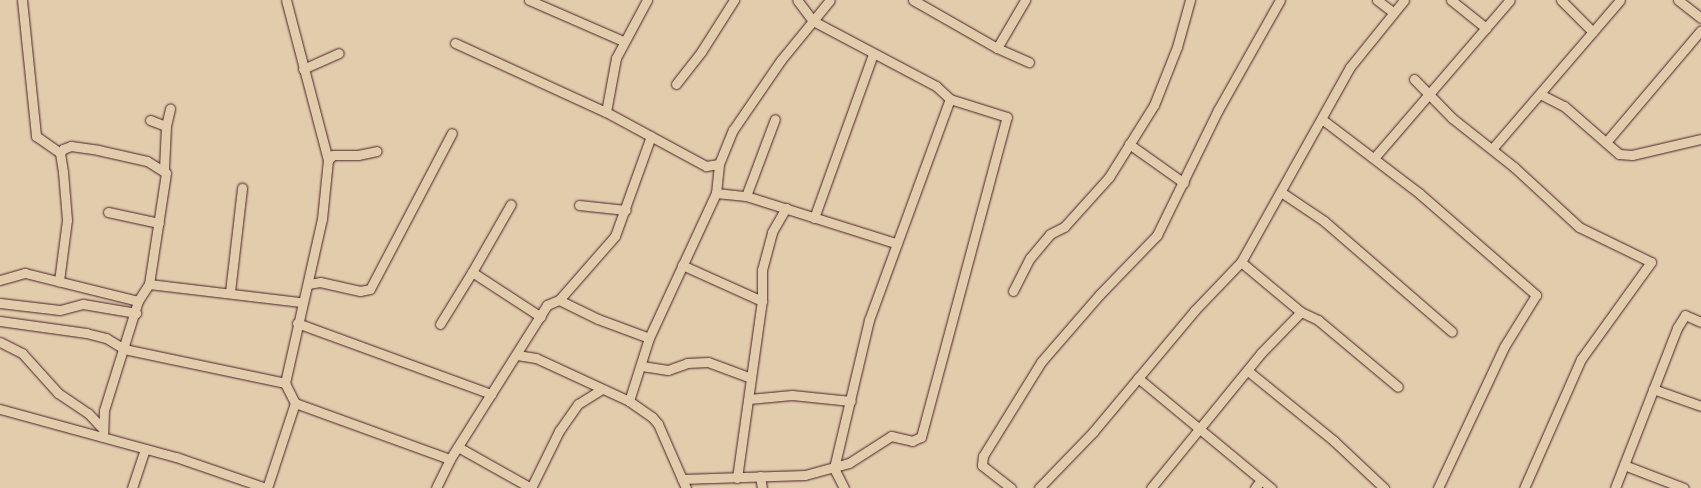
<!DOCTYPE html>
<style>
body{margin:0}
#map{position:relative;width:1701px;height:488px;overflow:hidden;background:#e1ccab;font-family:Delius,sans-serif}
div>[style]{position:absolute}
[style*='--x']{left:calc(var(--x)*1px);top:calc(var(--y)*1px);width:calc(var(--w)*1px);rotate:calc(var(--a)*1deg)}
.roads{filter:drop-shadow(0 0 1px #4a1f2b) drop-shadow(0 0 1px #4a1f2b)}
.minor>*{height:9px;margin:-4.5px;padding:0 4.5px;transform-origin:4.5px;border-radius:4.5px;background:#e1ccab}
span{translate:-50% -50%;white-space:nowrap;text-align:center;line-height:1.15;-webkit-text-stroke:5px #e1ccab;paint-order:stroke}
</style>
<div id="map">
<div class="roads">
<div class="minor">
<div style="--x:22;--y:0;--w:137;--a:84.1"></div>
<div style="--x:36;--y:136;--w:29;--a:35"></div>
<div style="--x:60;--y:153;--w:19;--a:81"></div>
<div style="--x:63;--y:172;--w:48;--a:85.2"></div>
<div style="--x:67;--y:220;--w:62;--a:97.5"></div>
<div style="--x:529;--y:0;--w:103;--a:23.6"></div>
<div style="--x:913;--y:0;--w:97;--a:29.7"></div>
<div style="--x:997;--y:48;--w:35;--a:24"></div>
<div style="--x:1377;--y:0;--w:20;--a:37"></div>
<div style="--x:1451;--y:0;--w:45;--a:38.7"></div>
<div style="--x:1561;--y:0;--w:45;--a:45"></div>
<div style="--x:1678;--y:0;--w:29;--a:38"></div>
<div style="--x:455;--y:43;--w:166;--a:24.6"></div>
<div style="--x:606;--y:112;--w:114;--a:28.4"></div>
<div style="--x:706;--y:166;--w:13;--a:-9"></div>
<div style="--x:997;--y:48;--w:56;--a:-59.7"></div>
<div style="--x:303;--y:69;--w:39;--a:-24"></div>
<div style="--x:1414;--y:79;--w:54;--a:45.7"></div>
<div style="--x:1452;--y:118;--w:79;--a:38.3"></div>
<div style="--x:1514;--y:167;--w:88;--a:42.7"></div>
<div style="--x:1579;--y:227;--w:80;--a:25.9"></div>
<div style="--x:1651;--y:262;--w:120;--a:125.8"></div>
<div style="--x:1581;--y:359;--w:141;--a:113.8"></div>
<div style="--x:676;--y:84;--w:41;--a:-52"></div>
<div style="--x:701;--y:52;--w:62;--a:-57.6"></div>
<div style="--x:1540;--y:94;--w:27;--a:27"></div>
<div style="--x:1564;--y:106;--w:73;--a:41.1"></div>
<div style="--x:1619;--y:154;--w:13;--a:4"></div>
<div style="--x:1632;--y:155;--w:71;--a:-13.1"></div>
<div style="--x:606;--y:112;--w:55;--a:-79.5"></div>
<div style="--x:616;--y:58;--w:66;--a:-61.9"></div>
<div style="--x:150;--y:120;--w:17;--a:21"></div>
<div style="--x:166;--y:126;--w:43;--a:92.7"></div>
<div style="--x:1323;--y:120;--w:122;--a:37.3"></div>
<div style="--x:1420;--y:194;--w:154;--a:41"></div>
<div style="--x:1536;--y:295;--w:61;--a:121.6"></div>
<div style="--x:1504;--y:347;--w:156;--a:115.1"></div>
<div style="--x:166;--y:126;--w:18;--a:-77"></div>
<div style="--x:1607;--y:141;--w:145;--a:-49.7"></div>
<div style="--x:1129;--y:144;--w:67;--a:35.3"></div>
<div style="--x:1492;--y:149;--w:196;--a:-49.3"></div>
<div style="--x:60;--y:153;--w:5;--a:-53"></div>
<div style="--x:63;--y:149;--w:9;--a:-21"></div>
<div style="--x:71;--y:146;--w:27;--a:8"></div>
<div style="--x:98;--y:150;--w:50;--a:12.7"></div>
<div style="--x:147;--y:161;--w:22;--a:32"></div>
<div style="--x:166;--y:173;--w:112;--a:98.7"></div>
<div style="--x:149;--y:284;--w:20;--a:123"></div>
<div style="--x:138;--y:301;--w:114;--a:107.3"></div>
<div style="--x:104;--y:410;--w:27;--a:92"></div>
<div style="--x:1374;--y:158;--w:208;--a:-49.3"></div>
<div style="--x:328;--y:160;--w:7;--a:-45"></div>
<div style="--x:333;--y:155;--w:25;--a:0"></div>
<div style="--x:358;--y:155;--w:19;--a:-12"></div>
<div style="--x:1281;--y:192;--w:52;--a:34"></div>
<div style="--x:1324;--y:221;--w:169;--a:40.9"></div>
<div style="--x:716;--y:193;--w:30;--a:6"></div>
<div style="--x:746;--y:196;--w:156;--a:17.5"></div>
<div style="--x:746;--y:196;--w:82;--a:-69.4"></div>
<div style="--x:579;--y:205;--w:47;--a:6.1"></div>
<div style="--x:108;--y:212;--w:52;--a:12.2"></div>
<div style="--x:814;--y:218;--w:174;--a:-70.2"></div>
<div style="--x:1241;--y:262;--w:78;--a:39.8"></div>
<div style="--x:1301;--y:312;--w:19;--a:25"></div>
<div style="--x:1318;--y:320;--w:104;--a:39.9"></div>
<div style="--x:682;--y:265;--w:88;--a:24.2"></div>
<div style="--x:472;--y:272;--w:78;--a:-60.2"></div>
<div style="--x:0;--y:280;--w:26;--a:-16"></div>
<div style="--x:25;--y:273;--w:116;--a:13.9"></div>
<div style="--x:149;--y:284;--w:153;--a:6.8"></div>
<div style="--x:308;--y:284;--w:12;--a:-9"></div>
<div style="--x:320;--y:282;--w:41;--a:12.7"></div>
<div style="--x:360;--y:291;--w:10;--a:-11"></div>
<div style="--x:370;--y:289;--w:176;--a:-62.3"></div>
<div style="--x:1013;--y:291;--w:37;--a:-63"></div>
<div style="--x:1030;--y:258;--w:31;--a:-50"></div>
<div style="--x:1050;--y:234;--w:16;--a:-27"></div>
<div style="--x:1064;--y:227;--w:67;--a:-48"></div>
<div style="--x:1109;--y:177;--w:85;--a:-58"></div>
<div style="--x:1154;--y:105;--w:62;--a:-68.4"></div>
<div style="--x:1177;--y:47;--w:49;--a:-74.5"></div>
<div style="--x:230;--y:292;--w:105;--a:-83.4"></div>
<div style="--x:559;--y:300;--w:43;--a:26"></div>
<div style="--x:598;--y:319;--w:54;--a:20.4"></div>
<div style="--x:0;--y:303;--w:60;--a:6.7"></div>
<div style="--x:60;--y:310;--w:24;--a:-15"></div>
<div style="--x:83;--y:304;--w:54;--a:9.6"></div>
<div style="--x:0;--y:321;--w:87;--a:7.9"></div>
<div style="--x:86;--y:333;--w:21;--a:14"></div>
<div style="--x:106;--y:338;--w:21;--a:31"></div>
<div style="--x:124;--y:349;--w:165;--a:11.9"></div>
<div style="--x:297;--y:323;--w:207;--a:20.1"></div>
<div style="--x:440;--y:324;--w:61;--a:-58.4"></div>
<div style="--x:472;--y:272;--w:82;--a:33.1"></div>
<div style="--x:0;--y:342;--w:25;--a:27"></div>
<div style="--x:22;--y:353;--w:54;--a:48"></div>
<div style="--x:58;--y:393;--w:36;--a:34"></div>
<div style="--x:88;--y:413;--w:19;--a:47"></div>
<div style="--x:517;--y:355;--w:19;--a:9"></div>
<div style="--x:536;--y:358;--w:102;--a:24.8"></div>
<div style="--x:629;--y:401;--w:28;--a:35"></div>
<div style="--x:652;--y:417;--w:9;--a:49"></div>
<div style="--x:658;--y:424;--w:70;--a:66.4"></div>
<div style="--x:642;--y:366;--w:26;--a:9"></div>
<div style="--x:668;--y:370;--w:20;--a:-20"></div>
<div style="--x:687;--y:363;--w:21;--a:-3"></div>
<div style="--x:708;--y:362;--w:46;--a:20.4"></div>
<div style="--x:1248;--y:371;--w:111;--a:39.1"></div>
<div style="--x:1334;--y:441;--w:69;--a:43.2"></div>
<div style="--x:1138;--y:378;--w:173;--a:39.6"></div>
<div style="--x:1653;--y:389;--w:51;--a:19.5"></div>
<div style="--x:749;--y:399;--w:43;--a:-5.3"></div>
<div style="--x:792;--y:395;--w:59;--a:5.8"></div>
<div style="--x:629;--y:401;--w:66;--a:-72.4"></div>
<div style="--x:649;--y:338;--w:160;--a:-65.2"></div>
<div style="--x:716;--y:193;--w:29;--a:-84"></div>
<div style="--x:719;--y:164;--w:37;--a:-68"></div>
<div style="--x:733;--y:130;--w:85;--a:-55.6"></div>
<div style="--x:781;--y:60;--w:77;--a:-50.8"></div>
<div style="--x:295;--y:403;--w:165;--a:19.9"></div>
<div style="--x:0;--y:409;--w:182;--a:15.3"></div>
<div style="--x:176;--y:457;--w:95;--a:19"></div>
<div style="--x:458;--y:447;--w:84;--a:29.3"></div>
<div style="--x:1624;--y:465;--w:64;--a:21"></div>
<div style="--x:760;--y:476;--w:12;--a:81"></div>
<div style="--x:737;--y:478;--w:179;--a:-82"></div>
<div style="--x:762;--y:301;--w:31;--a:-90"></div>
<div style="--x:762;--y:270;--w:39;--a:-75"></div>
<div style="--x:772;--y:232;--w:28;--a:-60"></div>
<div style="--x:682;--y:479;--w:123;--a:-1.9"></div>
<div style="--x:805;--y:475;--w:46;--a:-15.3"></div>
<div style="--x:849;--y:463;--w:50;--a:-32.7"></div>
<div style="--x:891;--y:436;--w:22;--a:13"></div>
<div style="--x:912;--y:441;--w:10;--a:-24"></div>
<div style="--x:921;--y:437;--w:331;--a:-75"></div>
<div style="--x:1007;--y:117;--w:60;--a:-162.5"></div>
<div style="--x:950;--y:99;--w:19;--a:-137"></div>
<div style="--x:936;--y:86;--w:139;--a:-152.1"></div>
<div style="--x:813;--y:21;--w:26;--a:-127"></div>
<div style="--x:132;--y:488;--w:41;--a:-71.6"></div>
<div style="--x:267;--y:488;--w:89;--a:-71.8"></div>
<div style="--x:295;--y:403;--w:22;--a:-117"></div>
<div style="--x:285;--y:383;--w:168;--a:-77.3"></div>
<div style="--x:322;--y:219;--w:59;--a:-84.2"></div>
<div style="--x:328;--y:160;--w:165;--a:-104.7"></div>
<div style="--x:436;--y:488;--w:32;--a:-64"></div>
<div style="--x:450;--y:459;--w:182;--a:-57.8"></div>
<div style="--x:547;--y:305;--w:13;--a:-23"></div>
<div style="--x:559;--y:300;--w:85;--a:-48.8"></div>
<div style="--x:615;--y:236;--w:106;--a:-70.2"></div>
<div style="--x:531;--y:488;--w:64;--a:-63.8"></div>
<div style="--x:559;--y:431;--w:33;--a:-55"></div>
<div style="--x:578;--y:404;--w:26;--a:-32"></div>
<div style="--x:844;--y:488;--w:22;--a:-117"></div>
<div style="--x:834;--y:468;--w:152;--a:-76.7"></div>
<div style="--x:869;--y:320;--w:235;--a:-69.9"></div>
<div style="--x:1011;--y:488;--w:37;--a:-142"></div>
<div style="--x:982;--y:465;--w:9;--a:-84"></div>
<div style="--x:983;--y:456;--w:110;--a:-58.3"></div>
<div style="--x:1041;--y:362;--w:90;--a:-49.1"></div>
<div style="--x:1100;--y:294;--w:82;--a:-46"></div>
<div style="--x:1157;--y:235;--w:139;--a:-64"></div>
<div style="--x:1218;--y:110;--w:126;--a:-60.6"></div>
<div style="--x:1039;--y:488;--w:78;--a:-46"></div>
<div style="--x:1093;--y:432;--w:158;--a:-50.1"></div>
<div style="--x:1194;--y:311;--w:68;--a:-46.2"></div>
<div style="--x:1241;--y:262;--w:223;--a:-60.8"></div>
<div style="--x:1350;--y:67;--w:86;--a:-51.1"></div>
<div style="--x:1151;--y:488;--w:174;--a:-50.8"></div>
<div style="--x:1261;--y:353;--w:57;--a:-45.7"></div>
<div style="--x:1255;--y:488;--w:10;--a:-53"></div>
<div style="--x:1615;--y:488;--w:172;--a:-68.8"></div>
<div style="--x:1677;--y:328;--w:15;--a:-58"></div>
<div style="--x:1685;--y:315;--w:17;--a:24"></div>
</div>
</div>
</div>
